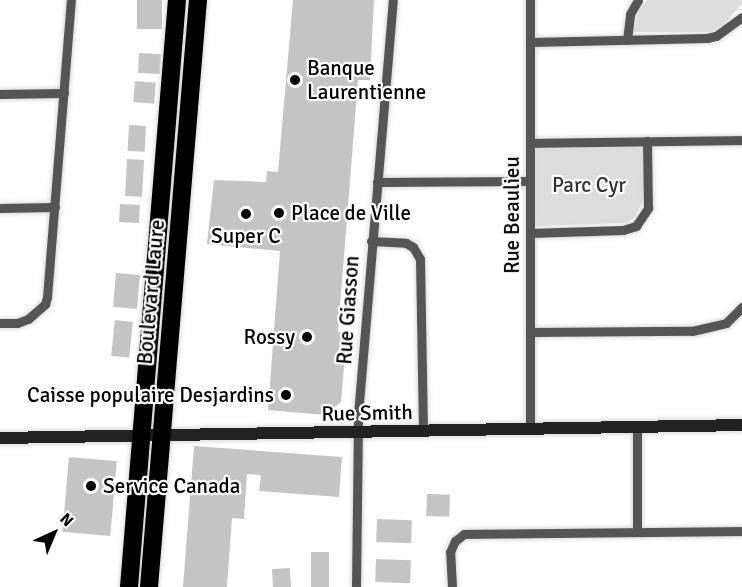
<!DOCTYPE html>
<style>
body{margin:0}
#map{position:relative;width:742px;height:587px;overflow:hidden;background:#fff;font-family:Signika,sans-serif}
div>[style]{position:absolute}
[style*='--x']{left:calc(var(--x)*1px);top:calc(var(--y)*1px);width:calc(var(--w)*1px);rotate:calc(var(--a)*1deg)}
.green>*{inset:0;background:#dcdcdc}
.building>*{inset:0;background:#c4c4c4;transform-origin:0 0}
.roads{filter:drop-shadow(0 0 2px #dbdbdb) drop-shadow(0 0 2px #dbdbdb)}
.street>*{height:9px;margin:-4.5px;padding:0 4.5px;transform-origin:4.5px;border-radius:4.5px;background:#555}
.secondary>*{height:12px;margin:-6px;padding:0 6px;transform-origin:6px;border-radius:6px;background:#222}
.highway>*{height:18px;margin:-9px;padding:0 9px;transform-origin:9px;border-radius:9px;background:#000}
.dots>*{width:16px;height:16px;translate:-50% -50%;box-sizing:border-box;border:3px solid #fff;border-radius:50%}
span{translate:-50% -50%;white-space:nowrap;text-align:center;line-height:1.15;-webkit-text-stroke:4.5px #fff;paint-order:stroke}
.poi-label{font-size:21px;color:#000}
.left{translate:0 -50%;text-align:left}
.right{translate:-100% -50%;text-align:right}
.park-label{font-size:21px;color:#333}
.street-label{font-size:21px;color:#000}
.north{position:absolute;left:24px;top:503px;width:60px;height:60px;-webkit-text-stroke:4px #fff;paint-order:stroke;rotate:44deg;font-size:16px;font-weight:700;line-height:24px;text-align:center;color:#000}
.north::after{content:'';display:block;margin:auto;width:21px;height:27px;background:#000;clip-path:polygon(50% 0,100% 100%,50% 72%,0 100%)}
</style>
<div id="map">
<div class="green">
<div style="clip-path:polygon(647px 0,742px 0,742px 4px,724px 24px,711px 32px,633px 32px,639px 10px)"></div>
<div style="clip-path:polygon(643px 144px,644px 199px,635px 217px,626px 223px,535px 226px,534px 147px)"></div>
</div>
<div class="building">
<div style="left:137px;top:0;width:25px;height:29px"></div>
<div style="clip-path:polygon(293px 0,374px 0,370px 80px,358px 80px,338px 332px,347px 333px,341px 402px,325px 415px,268px 410px,280px 251px,207px 244px,214px 180px,266px 182px,267px 171px,278px 172px)"></div>
<div style="left:139px;top:53px;width:22px;height:20px;rotate:3deg"></div>
<div style="left:135px;top:81px;width:21px;height:21px;rotate:5deg"></div>
<div style="left:129px;top:125px;width:17px;height:26px;rotate:3deg"></div>
<div style="left:127px;top:159px;width:17px;height:37px;rotate:3deg"></div>
<div style="left:120px;top:204px;width:20px;height:18px;rotate:3deg"></div>
<div style="left:116px;top:273px;width:24px;height:34px;rotate:5deg"></div>
<div style="left:115px;top:320px;width:18px;height:36px;rotate:6deg"></div>
<div style="clip-path:polygon(194px 446px,342px 457px,339px 497px,259px 491px,261px 475px,247px 474px,244px 519px,232px 518px,227px 587px,183px 587px)"></div>
<div style="left:69px;top:457px;width:48px;height:75px;rotate:5deg"></div>
<div style="left:427px;top:494px;width:23px;height:22px;rotate:2deg"></div>
<div style="left:377px;top:519px;width:35px;height:23px;rotate:2deg"></div>
<div style="left:311px;top:552px;width:18px;height:35px"></div>
<div style="left:376px;top:559px;width:35px;height:23px;rotate:2deg"></div>
<div style="left:290px;top:568px;width:19px;height:18px;rotate:87deg"></div>
</div>
<div class="roads">
<div class="street">
<div style="--x:530;--y:0;--w:429;--a:90"></div>
<div style="--x:627;--y:40;--w:26;--a:-83"></div>
<div style="--x:630;--y:14;--w:16;--a:-60"></div>
<div style="--x:530;--y:42;--w:177;--a:-1.3"></div>
<div style="--x:707;--y:38;--w:9;--a:-13"></div>
<div style="--x:716;--y:36;--w:32;--a:-36"></div>
<div style="--x:0;--y:94;--w:64;--a:-0.9"></div>
<div style="--x:530;--y:143;--w:212;--a:-0.8"></div>
<div style="--x:377;--y:182;--w:153;--a:-0.4"></div>
<div style="--x:0;--y:208;--w:55;--a:-1"></div>
<div style="--x:530;--y:233;--w:93;--a:-1.8"></div>
<div style="--x:623;--y:230;--w:14;--a:-17"></div>
<div style="--x:636;--y:226;--w:22;--a:-56"></div>
<div style="--x:648;--y:208;--w:67;--a:-90.9"></div>
<div style="--x:371;--y:241;--w:35;--a:3"></div>
<div style="--x:406;--y:243;--w:8;--a:30"></div>
<div style="--x:413;--y:247;--w:14;--a:60"></div>
<div style="--x:420;--y:259;--w:172;--a:89"></div>
<div style="--x:0;--y:323;--w:17;--a:0"></div>
<div style="--x:17;--y:323;--w:12;--a:-20"></div>
<div style="--x:28;--y:319;--w:23;--a:-41"></div>
<div style="--x:45;--y:304;--w:7;--a:-74"></div>
<div style="--x:47;--y:297;--w:298;--a:-85.4"></div>
<div style="--x:530;--y:332;--w:162;--a:-0.4"></div>
<div style="--x:692;--y:331;--w:35;--a:-13"></div>
<div style="--x:726;--y:323;--w:23;--a:-45"></div>
<div style="--x:637;--y:427;--w:103;--a:90"></div>
<div style="--x:356;--y:587;--w:172;--a:-89.3"></div>
<div style="--x:358;--y:415;--w:416;--a:-85.2"></div>
<div style="--x:452;--y:587;--w:35;--a:-93"></div>
<div style="--x:450;--y:552;--w:12;--a:-66"></div>
<div style="--x:455;--y:541;--w:11;--a:-38"></div>
<div style="--x:464;--y:534;--w:278;--a:-0.6"></div>
</div>
<div class="secondary">
<div style="--x:0;--y:438;--w:742;--a:-1"></div>
</div>
<div class="highway">
<div style="--x:129;--y:587;--w:589;--a:-85.33"></div>
<div style="--x:149;--y:587;--w:589;--a:-85.23"></div>
</div>
</div>
<div class="dots">
<div style="left:295px;top:80px;background:#000"></div>
<div style="left:279px;top:213px;background:#000"></div>
<div style="left:246px;top:214px;background:#000"></div>
<div style="left:307px;top:337px;background:#000"></div>
<div style="left:286px;top:395px;background:#000"></div>
<div style="left:91px;top:486px;background:#000"></div>
</div>
<div class="poi-label">
<span class="left" style="left:307px;top:80px">Banque<br>Laurentienne</span>
<span class="left" style="left:291px;top:213px">Place de Ville</span>
<span style="left:246px;top:236px">Super C</span>
<span class="right" style="left:295px;top:337px">Rossy</span>
<span class="right" style="left:274px;top:395px">Caisse populaire Desjardins</span>
<span class="left" style="left:103px;top:486px">Service Canada</span>
</div>
<div class="park-label">
<span style="left:589px;top:185px">Parc Cyr</span>
</div>
<div class="street-label">
<span style="left:512px;top:215px;rotate:-90deg">Rue Beaulieu</span>
<span style="left:151px;top:292px;rotate:-85deg">Boulevard Laure</span>
<span style="left:348px;top:310px;rotate:-86deg">Rue Giasson</span>
<span style="left:367px;top:413px;rotate:-1deg">Rue Smith</span>
</div>
<div class="north">N</div>
</div>
